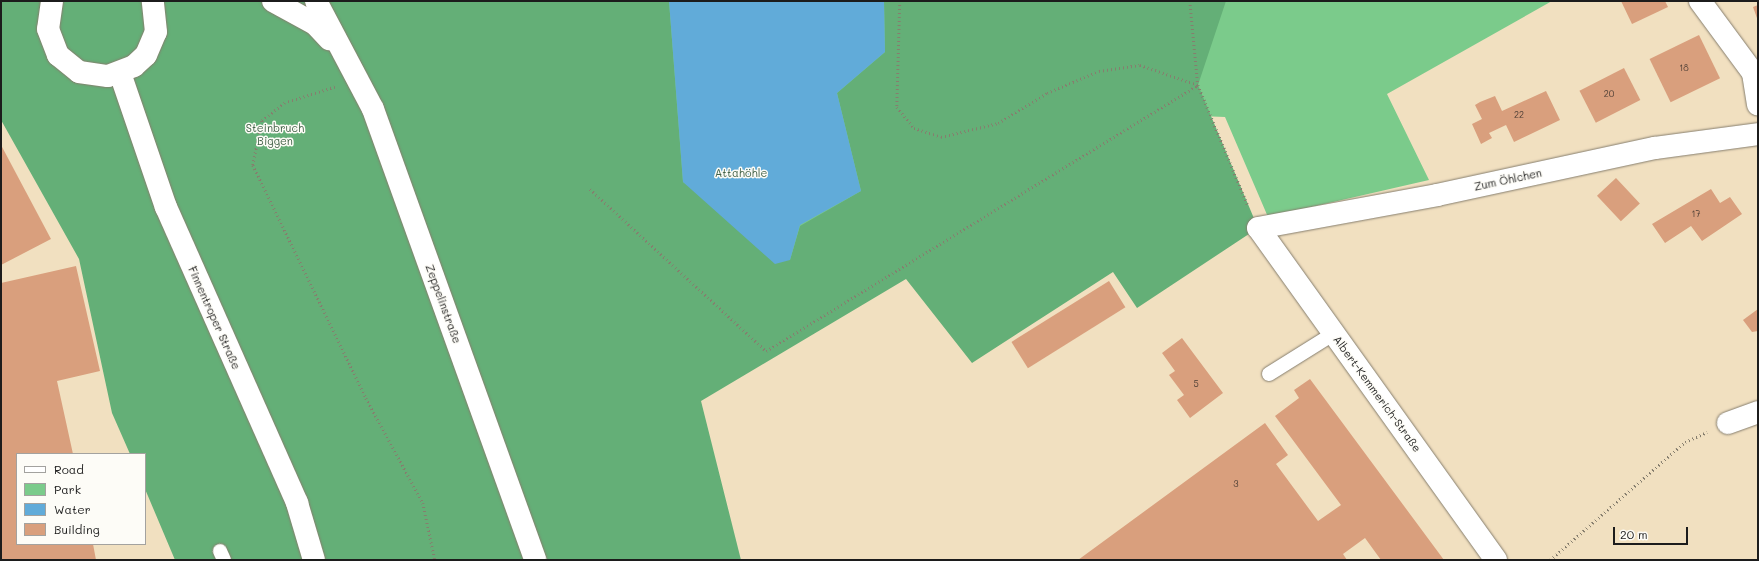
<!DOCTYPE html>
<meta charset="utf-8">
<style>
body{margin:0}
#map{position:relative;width:1759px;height:561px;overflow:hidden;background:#f1e0c0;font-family:Mali,sans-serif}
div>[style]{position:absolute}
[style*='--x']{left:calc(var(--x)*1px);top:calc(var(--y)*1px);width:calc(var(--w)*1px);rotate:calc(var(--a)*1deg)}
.green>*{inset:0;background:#7bcb8b}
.forest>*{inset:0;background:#64af77}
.water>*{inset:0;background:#61abd9}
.building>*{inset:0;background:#d99f7d;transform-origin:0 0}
.path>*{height:2.5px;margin-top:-1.25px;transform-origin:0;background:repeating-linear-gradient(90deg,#867e6e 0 1px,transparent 0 4px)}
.roads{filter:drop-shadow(0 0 1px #867e6e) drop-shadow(0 0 1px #867e6e)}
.lane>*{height:14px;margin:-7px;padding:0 7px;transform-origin:7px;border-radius:7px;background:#fff}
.street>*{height:22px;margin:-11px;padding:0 11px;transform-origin:11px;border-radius:11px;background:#fff}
.secondary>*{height:22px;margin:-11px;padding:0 11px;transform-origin:11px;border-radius:11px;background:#fff}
span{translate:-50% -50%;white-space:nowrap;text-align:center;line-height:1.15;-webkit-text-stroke:3px #fdfcf7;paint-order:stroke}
.number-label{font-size:9px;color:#4b3d34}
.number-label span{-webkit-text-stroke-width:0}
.park-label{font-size:11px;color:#426248}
.street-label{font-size:11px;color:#1c1c1c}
.frame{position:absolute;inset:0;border:2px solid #1c1c1c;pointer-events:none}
.legend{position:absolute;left:16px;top:453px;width:130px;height:92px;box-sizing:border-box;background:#fdfcf7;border:1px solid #a3a29f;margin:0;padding:5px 7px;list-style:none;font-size:12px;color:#1c1c1c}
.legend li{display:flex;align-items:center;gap:8px;height:20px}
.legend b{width:20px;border:1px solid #a3a29f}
.scale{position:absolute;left:1613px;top:527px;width:75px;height:18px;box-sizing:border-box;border:2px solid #1c1c1c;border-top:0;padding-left:5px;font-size:12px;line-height:14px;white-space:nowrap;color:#1c1c1c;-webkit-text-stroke:3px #fdfcf7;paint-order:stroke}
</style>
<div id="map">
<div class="green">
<div style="clip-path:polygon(413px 1px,1552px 1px,1387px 94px,1429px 180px,1268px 217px,1225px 117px,1174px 115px,617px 445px)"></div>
</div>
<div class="forest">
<div style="clip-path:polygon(1px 1px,669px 1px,683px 182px,790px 260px,800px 226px,861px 191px,837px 93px,885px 52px,884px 1px,1226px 1px,1198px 85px,1258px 228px,1137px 308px,1113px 272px,972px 363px,906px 279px,701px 401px,741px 560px,175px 560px,145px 489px,145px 454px,130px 454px,112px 413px,79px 259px,1px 120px)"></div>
</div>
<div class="water">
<div style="clip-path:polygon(669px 1px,884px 1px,885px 52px,837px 93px,861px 191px,800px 225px,790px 260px,775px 264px,683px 182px)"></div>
</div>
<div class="building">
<div style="clip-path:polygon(1621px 1px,1665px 1px,1668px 7px,1632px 24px)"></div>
<div style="clip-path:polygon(1758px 5px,1758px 21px,1753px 7px)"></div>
<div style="left:1699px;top:35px;width:48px;height:55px;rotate:64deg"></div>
<div style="left:1624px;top:68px;width:36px;height:50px;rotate:63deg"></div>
<div style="clip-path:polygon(1546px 91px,1560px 120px,1514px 142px,1506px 125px,1489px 133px,1492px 138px,1481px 144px,1472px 124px,1482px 119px,1475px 105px,1480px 102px,1495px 96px,1502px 111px)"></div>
<div style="clip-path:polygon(1px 145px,51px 239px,1px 265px)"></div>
<div style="left:1616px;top:178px;width:35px;height:26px;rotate:47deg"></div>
<div style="clip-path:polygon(1711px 189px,1720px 203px,1730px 197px,1742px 214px,1702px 241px,1691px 226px,1665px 243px,1652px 224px)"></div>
<div style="clip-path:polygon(76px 266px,100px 371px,57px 381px,73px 454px,17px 454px,17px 544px,93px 544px,96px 560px,1px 560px,1px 283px)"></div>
<div style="left:1109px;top:281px;width:31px;height:115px;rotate:58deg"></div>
<div style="clip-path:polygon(1758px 309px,1758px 331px,1752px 332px,1743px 320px)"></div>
<div style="clip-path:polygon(1182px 338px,1223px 393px,1190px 418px,1177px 400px,1184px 395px,1169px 375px,1175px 371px,1162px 353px)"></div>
<div style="clip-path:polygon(1310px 379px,1444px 560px,1381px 560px,1365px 538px,1343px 554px,1347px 560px,1078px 560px,1265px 423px,1288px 455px,1276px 464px,1318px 521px,1341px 505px,1275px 416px,1299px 398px,1294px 390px)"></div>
</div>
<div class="path">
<div style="--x:900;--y:1;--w:106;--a:91.6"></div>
<div style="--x:897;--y:107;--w:27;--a:51"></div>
<div style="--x:914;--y:128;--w:28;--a:18"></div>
<div style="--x:941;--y:137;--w:59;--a:-13.8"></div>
<div style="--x:998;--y:123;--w:57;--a:-31.5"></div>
<div style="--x:1047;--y:93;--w:56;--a:-22.9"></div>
<div style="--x:1099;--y:71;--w:41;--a:-8.3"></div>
<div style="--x:1140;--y:65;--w:61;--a:19"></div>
<div style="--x:1190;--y:1;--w:84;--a:84.6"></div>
<div style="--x:1198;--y:85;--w:131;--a:67.5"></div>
<div style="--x:335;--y:87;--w:52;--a:162.3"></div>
<div style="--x:285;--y:103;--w:29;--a:142"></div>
<div style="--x:262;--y:121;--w:45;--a:101.6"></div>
<div style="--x:253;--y:165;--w:259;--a:64.1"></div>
<div style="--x:366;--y:398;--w:119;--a:61.5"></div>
<div style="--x:423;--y:503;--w:58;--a:78.1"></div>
<div style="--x:590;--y:189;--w:239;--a:42.6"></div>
<div style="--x:766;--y:351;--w:507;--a:-31.62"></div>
<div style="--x:1550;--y:560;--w:179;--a:-41.2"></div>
<div style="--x:1685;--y:442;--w:24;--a:-24"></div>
</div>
<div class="roads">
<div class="lane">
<div style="--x:1269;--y:374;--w:75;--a:-32"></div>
<div style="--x:220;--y:551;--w:10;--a:66"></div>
</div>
<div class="street">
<div style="--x:1700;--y:1;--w:89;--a:53.6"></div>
<div style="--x:1753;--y:73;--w:32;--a:81"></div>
<div style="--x:1728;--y:423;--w:32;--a:-20"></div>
<div style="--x:1496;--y:560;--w:408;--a:-125.6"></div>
<div style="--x:1258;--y:228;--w:182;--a:-10.4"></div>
<div style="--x:1437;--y:195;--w:223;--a:-12.2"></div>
<div style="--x:1655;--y:148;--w:104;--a:-7.7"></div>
</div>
<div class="secondary">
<div style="--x:52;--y:1;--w:28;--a:98"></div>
<div style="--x:48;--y:29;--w:28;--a:69"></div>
<div style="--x:58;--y:55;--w:27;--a:39"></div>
<div style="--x:79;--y:72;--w:29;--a:8"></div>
<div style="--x:108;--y:76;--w:28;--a:-21"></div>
<div style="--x:134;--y:66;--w:16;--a:-43"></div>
<div style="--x:146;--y:55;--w:25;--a:-67"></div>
<div style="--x:156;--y:32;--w:31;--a:-96"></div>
<div style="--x:273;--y:1;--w:48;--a:28.7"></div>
<div style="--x:315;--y:24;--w:21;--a:47"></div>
<div style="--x:316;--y:1;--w:122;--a:62.2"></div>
<div style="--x:373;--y:109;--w:479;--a:70.2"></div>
<div style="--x:120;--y:73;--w:142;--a:71.1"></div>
<div style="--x:166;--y:207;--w:324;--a:66.1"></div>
<div style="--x:297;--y:503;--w:59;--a:73.4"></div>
</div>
</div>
<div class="number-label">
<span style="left:1684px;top:68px">18</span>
<span style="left:1609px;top:94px">20</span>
<span style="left:1519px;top:115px">22</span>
<span style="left:1696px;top:214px">17</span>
<span style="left:1196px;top:384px">5</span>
<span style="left:1236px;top:484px">3</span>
</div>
<div class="park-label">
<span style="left:275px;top:135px">Steinbruch<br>Biggen</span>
<span style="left:741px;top:173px">Attahöhle</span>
</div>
<div class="street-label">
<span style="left:1508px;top:180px;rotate:-12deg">Zum Öhlchen</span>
<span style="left:443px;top:304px;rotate:70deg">Zeppelinstraße</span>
<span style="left:214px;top:318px;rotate:66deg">Finnentroper Straße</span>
<span style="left:1377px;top:394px;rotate:54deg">Albert-Kemmerich-Straße</span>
</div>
<div class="frame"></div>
<ul class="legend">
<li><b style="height:5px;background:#fff"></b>Road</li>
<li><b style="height:11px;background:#7bcb8b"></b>Park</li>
<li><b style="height:11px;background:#61abd9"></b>Water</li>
<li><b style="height:11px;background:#d99f7d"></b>Building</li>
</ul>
<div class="scale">20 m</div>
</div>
